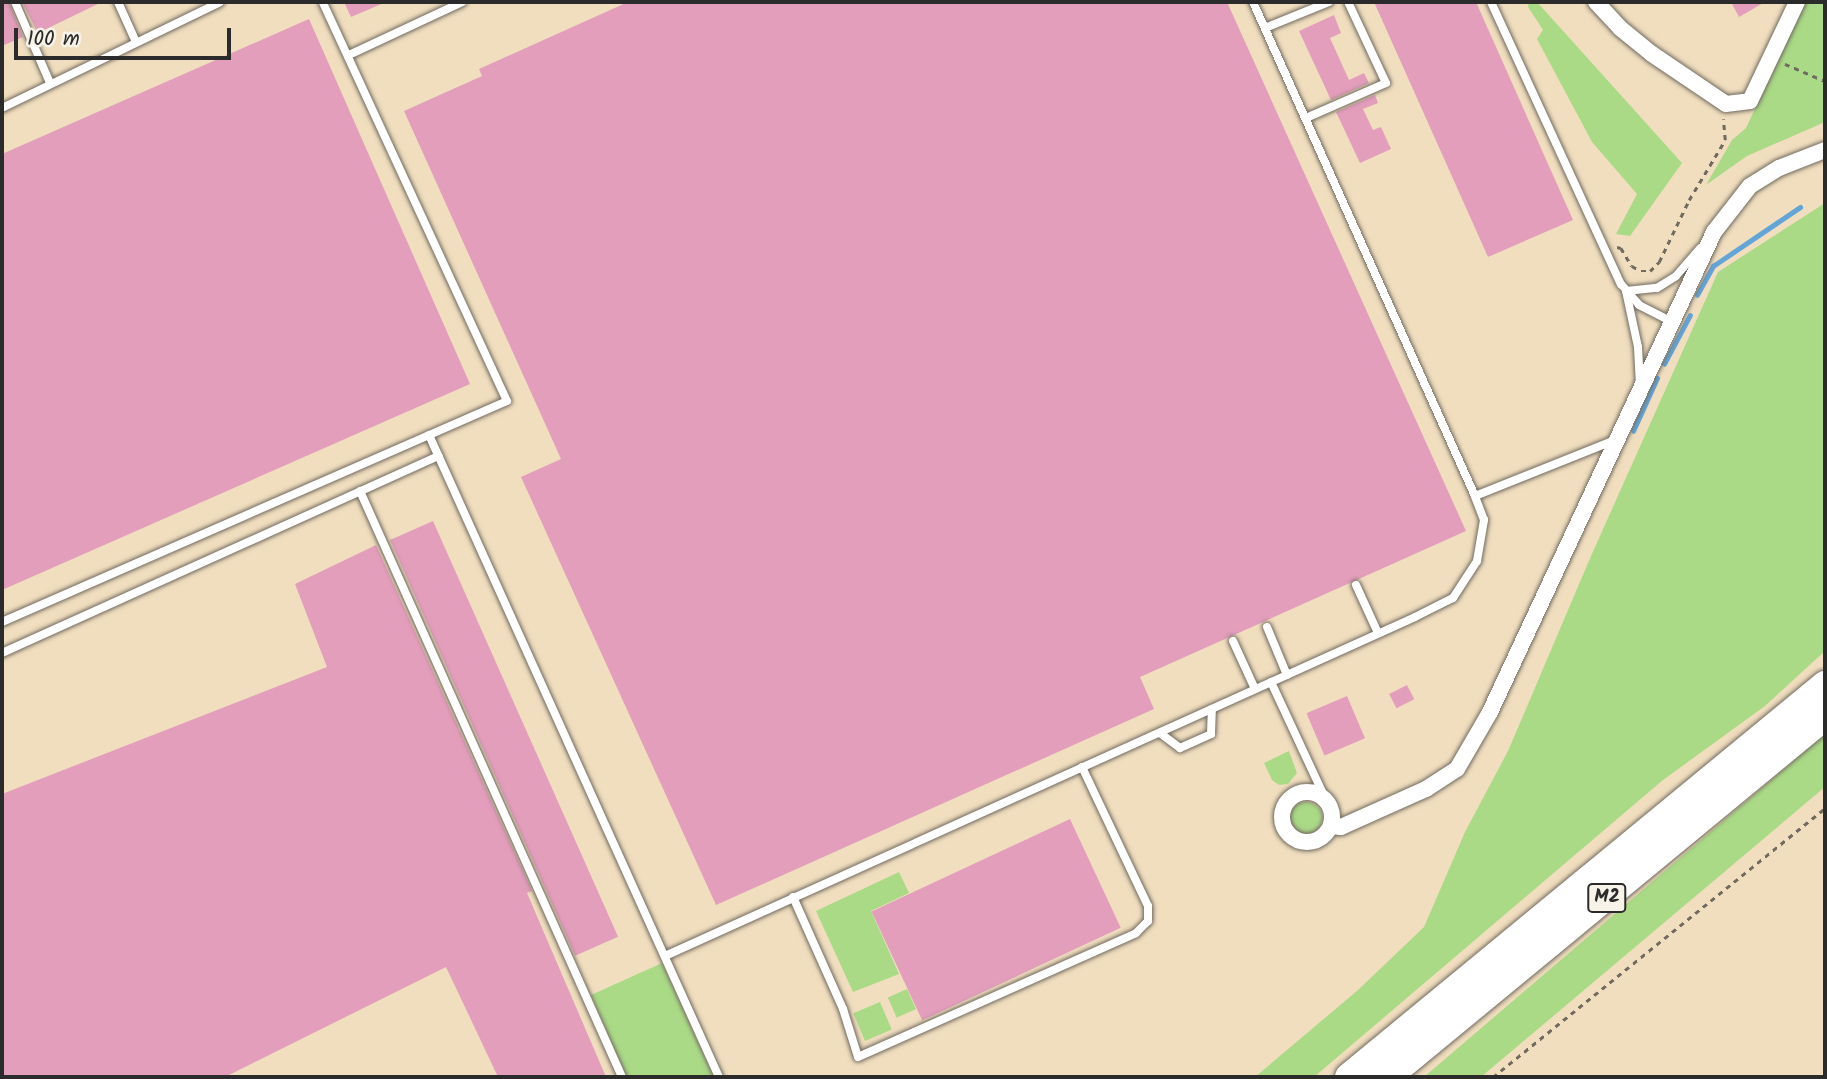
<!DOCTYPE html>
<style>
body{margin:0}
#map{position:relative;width:1827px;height:1079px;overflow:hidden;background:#f1debf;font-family:Kalam,sans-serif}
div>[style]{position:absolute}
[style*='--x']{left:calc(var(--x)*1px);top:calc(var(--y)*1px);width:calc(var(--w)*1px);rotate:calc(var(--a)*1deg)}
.green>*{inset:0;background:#abda87;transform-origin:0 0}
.round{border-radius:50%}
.stream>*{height:4.5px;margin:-2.25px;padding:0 2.25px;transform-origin:2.25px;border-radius:2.25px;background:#64a5d7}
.building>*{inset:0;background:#e39ebc;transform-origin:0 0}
.path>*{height:2.5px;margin-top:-1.25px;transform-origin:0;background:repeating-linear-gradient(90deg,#706a5f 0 5px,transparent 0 10px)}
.roads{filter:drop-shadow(0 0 2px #706a5f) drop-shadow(0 0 2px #706a5f)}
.lane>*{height:8px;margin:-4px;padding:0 4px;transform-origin:4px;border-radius:4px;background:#fff}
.street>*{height:16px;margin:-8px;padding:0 8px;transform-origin:8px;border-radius:8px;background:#fff}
.street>.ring{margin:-8px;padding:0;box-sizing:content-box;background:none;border:16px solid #fff;border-radius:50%}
.highway>*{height:28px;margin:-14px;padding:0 14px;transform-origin:14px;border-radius:14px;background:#fff}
span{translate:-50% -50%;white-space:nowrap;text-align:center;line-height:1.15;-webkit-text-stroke:7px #f7f3e8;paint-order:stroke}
.shield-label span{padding:2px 5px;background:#f7f3e8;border:2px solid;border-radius:5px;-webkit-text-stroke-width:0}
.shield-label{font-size:19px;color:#2b2b2b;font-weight:700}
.frame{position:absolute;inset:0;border:4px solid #2b2b2b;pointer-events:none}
.scale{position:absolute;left:14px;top:28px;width:217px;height:32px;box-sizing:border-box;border:4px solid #2b2b2b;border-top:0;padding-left:9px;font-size:21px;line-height:24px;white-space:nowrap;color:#2b2b2b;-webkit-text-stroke:5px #f7f3e8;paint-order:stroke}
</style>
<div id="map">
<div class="green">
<div style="clip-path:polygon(1529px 2px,1537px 2px,1682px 163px,1630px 236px,1616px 234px,1637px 194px,1592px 142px,1537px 39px,1543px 30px,1528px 7px)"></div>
<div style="clip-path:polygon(1804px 2px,1825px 2px,1825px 122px,1747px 156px,1706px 185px,1732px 140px,1746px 128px)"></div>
<div style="clip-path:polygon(1825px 203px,1825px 651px,1765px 706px,1663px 780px,1314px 1077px,1255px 1077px,1358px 990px,1424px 927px,1465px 832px,1508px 751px,1591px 556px,1718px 272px)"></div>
<div style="clip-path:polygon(1825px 734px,1825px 787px,1481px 1077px,1424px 1077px)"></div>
<div style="clip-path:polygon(1289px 751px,1297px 773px,1288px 784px,1279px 785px,1272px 780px,1264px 763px)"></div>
<div class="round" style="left:1290px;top:802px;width:32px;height:32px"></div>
<div style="clip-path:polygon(899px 872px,909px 893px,871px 911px,899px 974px,853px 992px,816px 911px)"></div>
<div style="clip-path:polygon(662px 963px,714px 1077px,627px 1077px,591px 995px)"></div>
<div style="left:907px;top:989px;width:22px;height:21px;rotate:66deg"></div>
<div style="left:880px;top:1002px;width:30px;height:29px;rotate:67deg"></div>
</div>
<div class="stream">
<div style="--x:1697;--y:295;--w:33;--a:-61"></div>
<div style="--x:1713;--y:266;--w:105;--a:-34.1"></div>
<div style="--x:1664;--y:364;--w:55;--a:-62"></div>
<div style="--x:1633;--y:431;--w:58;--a:-65.6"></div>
</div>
<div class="building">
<div style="clip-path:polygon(2px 2px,9px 2px,23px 37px,2px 46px)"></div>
<div style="clip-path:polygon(22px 2px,102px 2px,38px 33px)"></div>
<div style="clip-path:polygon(344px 2px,386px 2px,351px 17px)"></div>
<div style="clip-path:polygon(628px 2px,1227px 2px,1466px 531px,1140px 677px,1154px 709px,716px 905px,521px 477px,561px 459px,404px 111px,482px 76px,479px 69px)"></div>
<div style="clip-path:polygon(1374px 2px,1476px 2px,1573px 220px,1488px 257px)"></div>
<div style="clip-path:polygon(1731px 2px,1765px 2px,1739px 17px)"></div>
<div style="clip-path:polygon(1334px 15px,1341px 33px,1330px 38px,1349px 80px,1364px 73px,1369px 83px,1331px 100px,1299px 31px)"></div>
<div style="clip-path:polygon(309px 19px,470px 384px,2px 590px,2px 154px)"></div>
<div style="clip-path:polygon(1375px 95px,1378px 103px,1363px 109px,1373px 130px,1381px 127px,1391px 149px,1360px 163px,1336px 112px)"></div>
<div style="left:433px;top:521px;width:455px;height:47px;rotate:66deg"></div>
<div style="clip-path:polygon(376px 545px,532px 891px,527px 893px,606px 1077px,498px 1077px,446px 967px,225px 1077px,2px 1077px,2px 794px,327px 667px,295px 584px)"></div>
<div style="left:1407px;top:685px;width:16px;height:20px;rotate:63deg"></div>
<div style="left:1347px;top:696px;width:46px;height:44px;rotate:67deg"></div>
<div style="left:1070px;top:819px;width:120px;height:219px;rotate:65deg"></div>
</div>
<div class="path">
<div style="--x:1785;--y:64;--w:43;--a:23"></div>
<div style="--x:1617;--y:247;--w:4;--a:14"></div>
<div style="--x:1621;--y:248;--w:21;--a:59"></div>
<div style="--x:1632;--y:266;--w:10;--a:29"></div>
<div style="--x:1641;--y:271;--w:9;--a:0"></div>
<div style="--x:1650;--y:271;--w:13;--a:-45"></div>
<div style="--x:1659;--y:262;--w:69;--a:-64.2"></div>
<div style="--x:1689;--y:200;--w:70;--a:-59"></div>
<div style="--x:1725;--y:140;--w:21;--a:-95"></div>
<div style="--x:1493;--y:1077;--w:427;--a:-39"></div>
</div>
<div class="roads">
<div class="lane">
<div style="--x:15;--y:2;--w:88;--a:66.6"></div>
<div style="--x:118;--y:2;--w:44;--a:65.8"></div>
<div style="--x:1491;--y:2;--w:311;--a:65.3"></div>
<div style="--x:1621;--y:284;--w:28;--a:49"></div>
<div style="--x:1639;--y:305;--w:36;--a:27"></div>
<div style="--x:1265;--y:28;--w:69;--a:-22.1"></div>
<div style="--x:349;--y:55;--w:125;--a:-25.1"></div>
<div style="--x:2;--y:108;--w:242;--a:-25.9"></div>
<div style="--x:1306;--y:118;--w:87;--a:-23.6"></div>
<div style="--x:1386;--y:83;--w:89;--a:-115.1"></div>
<div style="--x:1626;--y:291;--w:31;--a:-6"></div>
<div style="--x:1657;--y:288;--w:22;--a:-32"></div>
<div style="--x:1676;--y:276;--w:37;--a:-49"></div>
<div style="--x:1626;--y:291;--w:57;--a:77.9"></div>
<div style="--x:1638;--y:347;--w:34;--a:87"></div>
<div style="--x:429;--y:435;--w:704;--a:65.69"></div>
<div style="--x:360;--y:491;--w:642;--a:65.91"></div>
<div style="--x:1475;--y:496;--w:151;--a:-21.8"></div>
<div style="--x:1356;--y:585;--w:53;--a:65.4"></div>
<div style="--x:2;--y:622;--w:551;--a:-23.64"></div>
<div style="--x:507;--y:401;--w:439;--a:-114.8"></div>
<div style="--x:1267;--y:627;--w:52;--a:67.4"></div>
<div style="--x:1233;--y:641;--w:53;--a:65.4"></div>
<div style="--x:2;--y:653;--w:479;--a:-24.3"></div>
<div style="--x:1271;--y:682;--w:130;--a:65"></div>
<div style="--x:1160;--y:733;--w:25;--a:37"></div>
<div style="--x:1180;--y:748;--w:34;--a:-24"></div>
<div style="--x:1211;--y:734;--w:25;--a:-88"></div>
<div style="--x:793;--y:897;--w:123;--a:65.9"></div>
<div style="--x:843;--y:1009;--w:50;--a:72.6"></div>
<div style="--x:858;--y:1057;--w:304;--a:-24"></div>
<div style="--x:1136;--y:933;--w:17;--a:-45"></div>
<div style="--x:1148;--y:921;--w:15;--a:-90"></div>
<div style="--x:1148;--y:906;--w:154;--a:-115.4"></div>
<div style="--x:665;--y:956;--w:823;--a:-24.32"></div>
<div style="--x:1415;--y:617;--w:42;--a:-26.6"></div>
<div style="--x:1453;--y:598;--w:44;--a:-57"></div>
<div style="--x:1477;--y:561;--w:42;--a:-80.3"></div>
<div style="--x:1484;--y:520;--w:26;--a:-111"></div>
<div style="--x:1475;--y:496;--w:542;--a:-114.2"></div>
</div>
<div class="street">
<div style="--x:1596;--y:2;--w:35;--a:47"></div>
<div style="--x:1620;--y:28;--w:41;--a:39.1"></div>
<div style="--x:1652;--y:54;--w:89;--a:34"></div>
<div style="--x:1726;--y:104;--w:24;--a:-7"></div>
<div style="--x:1750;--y:101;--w:110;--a:-64.6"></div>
<div class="ring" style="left:1282px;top:792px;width:34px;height:34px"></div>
<div style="--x:1331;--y:826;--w:10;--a:6"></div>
<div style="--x:1341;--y:827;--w:93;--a:-24.1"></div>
<div style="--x:1426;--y:789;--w:37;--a:-33"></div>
<div style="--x:1457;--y:769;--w:66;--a:-59.9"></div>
<div style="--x:1490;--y:712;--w:530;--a:-64.98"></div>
<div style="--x:1714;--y:232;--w:58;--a:-52"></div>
<div style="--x:1750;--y:186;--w:34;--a:-32"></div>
<div style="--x:1779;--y:168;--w:49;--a:-21.4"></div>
</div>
<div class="highway">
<div style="--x:1349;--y:1077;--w:617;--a:-39.47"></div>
<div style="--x:1387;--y:1077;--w:568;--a:-39.5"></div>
</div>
</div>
<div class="shield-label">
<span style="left:1607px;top:898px">M2</span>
</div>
<div class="frame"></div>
<div class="scale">100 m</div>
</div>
